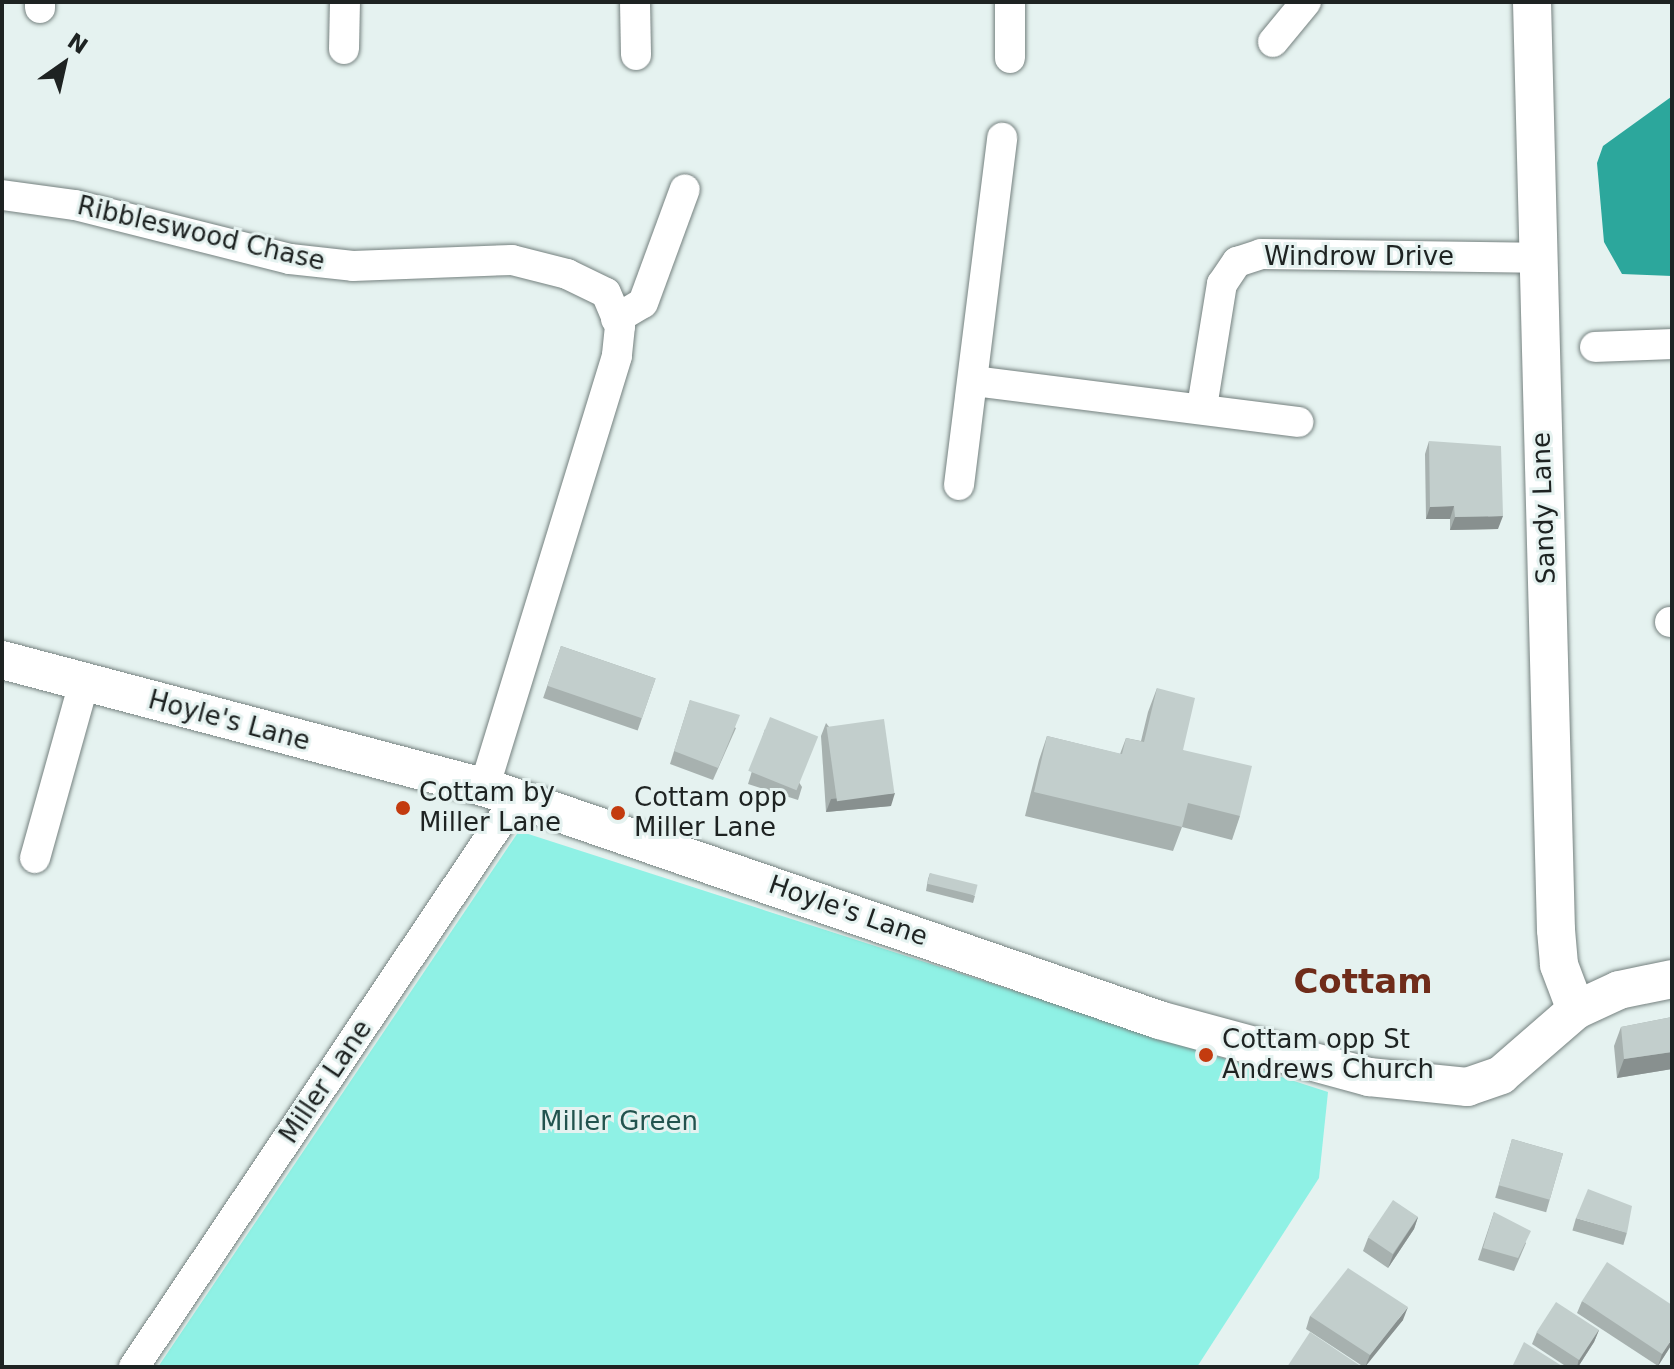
<!DOCTYPE html>
<style>
body{margin:0}
#map{position:relative;width:1674px;height:1369px;overflow:hidden;background:#e5f2f0;font-family:"DejaVu Sans",sans-serif}
div>[style]{position:absolute}
[style*='--x']{left:calc(var(--x)*1px);top:calc(var(--y)*1px);width:calc(var(--w)*1px);rotate:calc(var(--a)*1deg)}
.green>*{inset:0;background:#8ff1e5}
.water>*{inset:0;background:#2ca79c}
.roads{filter:drop-shadow(0 0 2px #75817f) drop-shadow(0 0 2px #75817f)}
.minor>*{height:30px;margin:-15px;padding:0 15px;transform-origin:15px;border-radius:15px;background:#fff}
.tertiary>*{height:38px;margin:-19px;padding:0 19px;transform-origin:19px;border-radius:19px;background:#fff}
.wall>*{inset:0;background:#a7b1af;transform-origin:0 0}
.shaded-wall>*{inset:0;background:#88908f}
.building>*{inset:0;background:#c2cecc;transform-origin:0 0}
.dots>*{width:22px;height:22px;translate:-50% -50%;box-sizing:border-box;border:4px solid #e5f2f0;border-radius:50%}
span{translate:-50% -50%;white-space:nowrap;text-align:center;line-height:1.15;-webkit-text-stroke:6px #e5f2f0;paint-order:stroke}
.street-label{font-size:26px;color:#1e2322}
.poi-label{font-size:26px;color:#1e2322}
.left{translate:0 -50%;text-align:left}
.park-label{font-size:26px;color:#22534e}
.district-label{font-size:34px;color:#6f2c1a;font-weight:700}
.frame{position:absolute;inset:0;border:4px solid #1e2322;pointer-events:none}
.north{position:absolute;left:24px;top:24px;width:80px;height:80px;-webkit-text-stroke:6px #e5f2f0;paint-order:stroke;rotate:34deg;font-size:22px;font-weight:700;line-height:32px;text-align:center;color:#1e2322}
.north::after{content:'';display:block;margin:auto;width:28px;height:36px;background:#1e2322;clip-path:polygon(50% 0,100% 100%,50% 72%,0 100%)}
</style>
<div id="map">
<div class="green">
<div style="clip-path:polygon(519px 831px,1328px 1092px,1319px 1178px,1197px 1367px,158px 1367px)"></div>
</div>
<div class="water">
<div style="clip-path:polygon(1672px 89px,1672px 276px,1622px 274px,1604px 242px,1597px 163px,1603px 146px,1671px 97px)"></div>
</div>
<div class="roads">
<div class="minor">
<div style="--x:40;--y:2;--w:6;--a:90"></div>
<div style="--x:635;--y:2;--w:53;--a:88.9"></div>
<div style="--x:1273;--y:42;--w:52;--a:-50.5"></div>
<div style="--x:344;--y:49;--w:47;--a:-88.8"></div>
<div style="--x:1010;--y:58;--w:56;--a:-90"></div>
<div style="--x:2;--y:195;--w:74;--a:7.8"></div>
<div style="--x:75;--y:205;--w:222;--a:14.1"></div>
<div style="--x:290;--y:259;--w:63;--a:6.3"></div>
<div style="--x:353;--y:266;--w:159;--a:-2.2"></div>
<div style="--x:512;--y:260;--w:57;--a:14.3"></div>
<div style="--x:567;--y:274;--w:43;--a:26"></div>
<div style="--x:606;--y:293;--w:36;--a:67"></div>
<div style="--x:620;--y:326;--w:30;--a:96"></div>
<div style="--x:617;--y:356;--w:451;--a:107.1"></div>
<div style="--x:616;--y:319;--w:31;--a:-31"></div>
<div style="--x:643;--y:303;--w:121;--a:-69.8"></div>
<div style="--x:1595;--y:347;--w:77;--a:-2.2"></div>
<div style="--x:974;--y:381;--w:327;--a:7.2"></div>
<div style="--x:1202;--y:407;--w:125;--a:-80.8"></div>
<div style="--x:1222;--y:284;--w:27;--a:-56"></div>
<div style="--x:1237;--y:262;--w:25;--a:-18"></div>
<div style="--x:1261;--y:254;--w:276;--a:0.8"></div>
<div style="--x:959;--y:485;--w:350;--a:-82.9"></div>
<div style="--x:1670;--y:622;--w:2;--a:0"></div>
<div style="--x:35;--y:858;--w:182;--a:-74.4"></div>
<div style="--x:134;--y:1367;--w:687;--a:-56.1"></div>
</div>
<div class="tertiary">
<div style="--x:1532;--y:2;--w:928;--a:88.52"></div>
<div style="--x:1556;--y:930;--w:35;--a:85"></div>
<div style="--x:1559;--y:965;--w:48;--a:69.3"></div>
<div style="--x:2;--y:660;--w:498;--a:14.8"></div>
<div style="--x:484;--y:787;--w:714;--a:19.04"></div>
<div style="--x:1159;--y:1020;--w:218;--a:15.2"></div>
<div style="--x:1369;--y:1077;--w:99;--a:5.8"></div>
<div style="--x:1467;--y:1087;--w:36;--a:-19"></div>
<div style="--x:1501;--y:1075;--w:99;--a:-40.9"></div>
<div style="--x:1576;--y:1010;--w:47;--a:-24.9"></div>
<div style="--x:1619;--y:990;--w:54;--a:-11.7"></div>
</div>
</div>
<div class="wall">
<div style="clip-path:polygon(1429px 441px,1498px 529px,1450px 530px,1450px 519px,1426px 519px,1425px 454px)"></div>
<div style="left:561px;top:646px;width:100px;height:55px;rotate:19deg"></div>
<div style="clip-path:polygon(1157px 688px,1183px 750px,1240px 816px,1232px 840px,1182px 827px,1173px 851px,1025px 816px,1039px 760px,1047px 736px,1120px 754px,1126px 738px,1141px 741px,1148px 712px)"></div>
<div style="clip-path:polygon(690px 700px,736px 728px,713px 780px,670px 764px)"></div>
<div style="clip-path:polygon(826px 723px,891px 806px,826px 812px,821px 736px)"></div>
<div style="clip-path:polygon(765px 729px,802px 787px,798px 800px,748px 784px)"></div>
<div style="clip-path:polygon(930px 873px,975px 896px,973px 903px,926px 891px,928px 879px)"></div>
<div style="clip-path:polygon(1672px 1017px,1672px 1069px,1617px 1078px,1614px 1046px,1621px 1027px)"></div>
<div style="left:1512px;top:1139px;width:53px;height:61px;rotate:16deg"></div>
<div style="clip-path:polygon(1494px 1212px,1526px 1243px,1514px 1271px,1478px 1260px)"></div>
<div style="clip-path:polygon(1418px 1217px,1414px 1229px,1388px 1268px,1363px 1251px,1368px 1238px)"></div>
<div style="left:1576px;top:1218px;width:53px;height:13px;rotate:16deg"></div>
<div style="clip-path:polygon(1582px 1301px,1672px 1344px,1658px 1366px,1577px 1313px)"></div>
<div style="clip-path:polygon(1310px 1316px,1403px 1320px,1364px 1367px,1306px 1329px)"></div>
<div style="clip-path:polygon(1599px 1330px,1594px 1342px,1578px 1367px,1567px 1367px,1532px 1344px,1537px 1332px)"></div>
</div>
<div class="shaded-wall">
<div style="clip-path:polygon(1454px 506px,1450px 519px,1426px 519px,1430px 507px)"></div>
<div style="clip-path:polygon(1503px 516px,1498px 529px,1450px 530px,1455px 517px)"></div>
<div style="clip-path:polygon(895px 793px,891px 806px,826px 812px,831px 799px)"></div>
<div style="clip-path:polygon(1672px 1052px,1672px 1069px,1617px 1078px,1624px 1059px)"></div>
<div style="clip-path:polygon(1418px 1217px,1414px 1229px,1388px 1268px,1393px 1255px)"></div>
<div style="clip-path:polygon(1408px 1307px,1403px 1320px,1365px 1367px,1370px 1355px)"></div>
<div style="clip-path:polygon(1599px 1330px,1594px 1342px,1578px 1367px,1577px 1367px,1579px 1359px)"></div>
<div style="clip-path:polygon(1672px 1339px,1672px 1344px,1658px 1366px,1662px 1354px)"></div>
</div>
<div class="building">
<div style="clip-path:polygon(1429px 441px,1501px 446px,1503px 516px,1455px 517px,1454px 506px,1430px 507px)"></div>
<div style="left:561px;top:646px;width:100px;height:42px;rotate:19deg"></div>
<div style="clip-path:polygon(1157px 688px,1195px 698px,1183px 750px,1252px 766px,1240px 816px,1188px 803px,1182px 827px,1034px 792px,1047px 736px,1122px 754px,1126px 738px,1144px 742px)"></div>
<div style="clip-path:polygon(690px 700px,740px 715px,718px 768px,674px 751px)"></div>
<div style="left:770px;top:717px;width:52px;height:58px;rotate:22deg"></div>
<div style="left:884px;top:719px;width:75px;height:58px;rotate:82deg"></div>
<div style="left:930px;top:873px;width:49px;height:11px;rotate:14deg"></div>
<div style="clip-path:polygon(1672px 1017px,1672px 1052px,1624px 1059px,1621px 1027px)"></div>
<div style="left:1512px;top:1139px;width:53px;height:48px;rotate:16deg"></div>
<div style="clip-path:polygon(1588px 1189px,1632px 1206px,1627px 1233px,1576px 1218px)"></div>
<div style="left:1393px;top:1200px;width:30px;height:45px;rotate:34deg"></div>
<div style="clip-path:polygon(1494px 1212px,1531px 1231px,1518px 1258px,1483px 1248px)"></div>
<div style="clip-path:polygon(1607px 1262px,1672px 1305px,1672px 1339px,1662px 1354px,1582px 1301px)"></div>
<div style="clip-path:polygon(1348px 1268px,1408px 1307px,1370px 1355px,1310px 1316px)"></div>
<div style="left:1556px;top:1302px;width:51px;height:36px;rotate:33deg"></div>
<div style="clip-path:polygon(1310px 1332px,1362px 1367px,1287px 1367px)"></div>
<div style="clip-path:polygon(1524px 1342px,1562px 1366px,1562px 1367px,1512px 1367px)"></div>
</div>
<div class="dots">
<div style="left:403px;top:808px;background:#c33b0f"></div>
<div style="left:618px;top:813px;background:#c33b0f"></div>
<div style="left:1206px;top:1055px;background:#c33b0f"></div>
</div>
<div class="street-label">
<span style="left:201px;top:234px;rotate:13deg">Ribbleswood Chase</span>
<span style="left:1359px;top:257px">Windrow Drive</span>
<span style="left:1544px;top:508px;rotate:-92deg">Sandy Lane</span>
<span style="left:229px;top:721px;rotate:15deg">Hoyle's Lane</span>
<span style="left:848px;top:911px;rotate:19deg">Hoyle's Lane</span>
<span style="left:326px;top:1082px;rotate:-56deg">Miller Lane</span>
</div>
<div class="poi-label">
<span class="left" style="left:419px;top:808px">Cottam by<br>Miller Lane</span>
<span class="left" style="left:634px;top:813px">Cottam opp<br>Miller Lane</span>
<span class="left" style="left:1222px;top:1055px">Cottam opp St<br>Andrews Church</span>
</div>
<div class="park-label">
<span style="left:619px;top:1122px">Miller Green</span>
</div>
<div class="district-label">
<span style="left:1363px;top:982px">Cottam</span>
</div>
<div class="frame"></div>
<div class="north">N</div>
</div>
